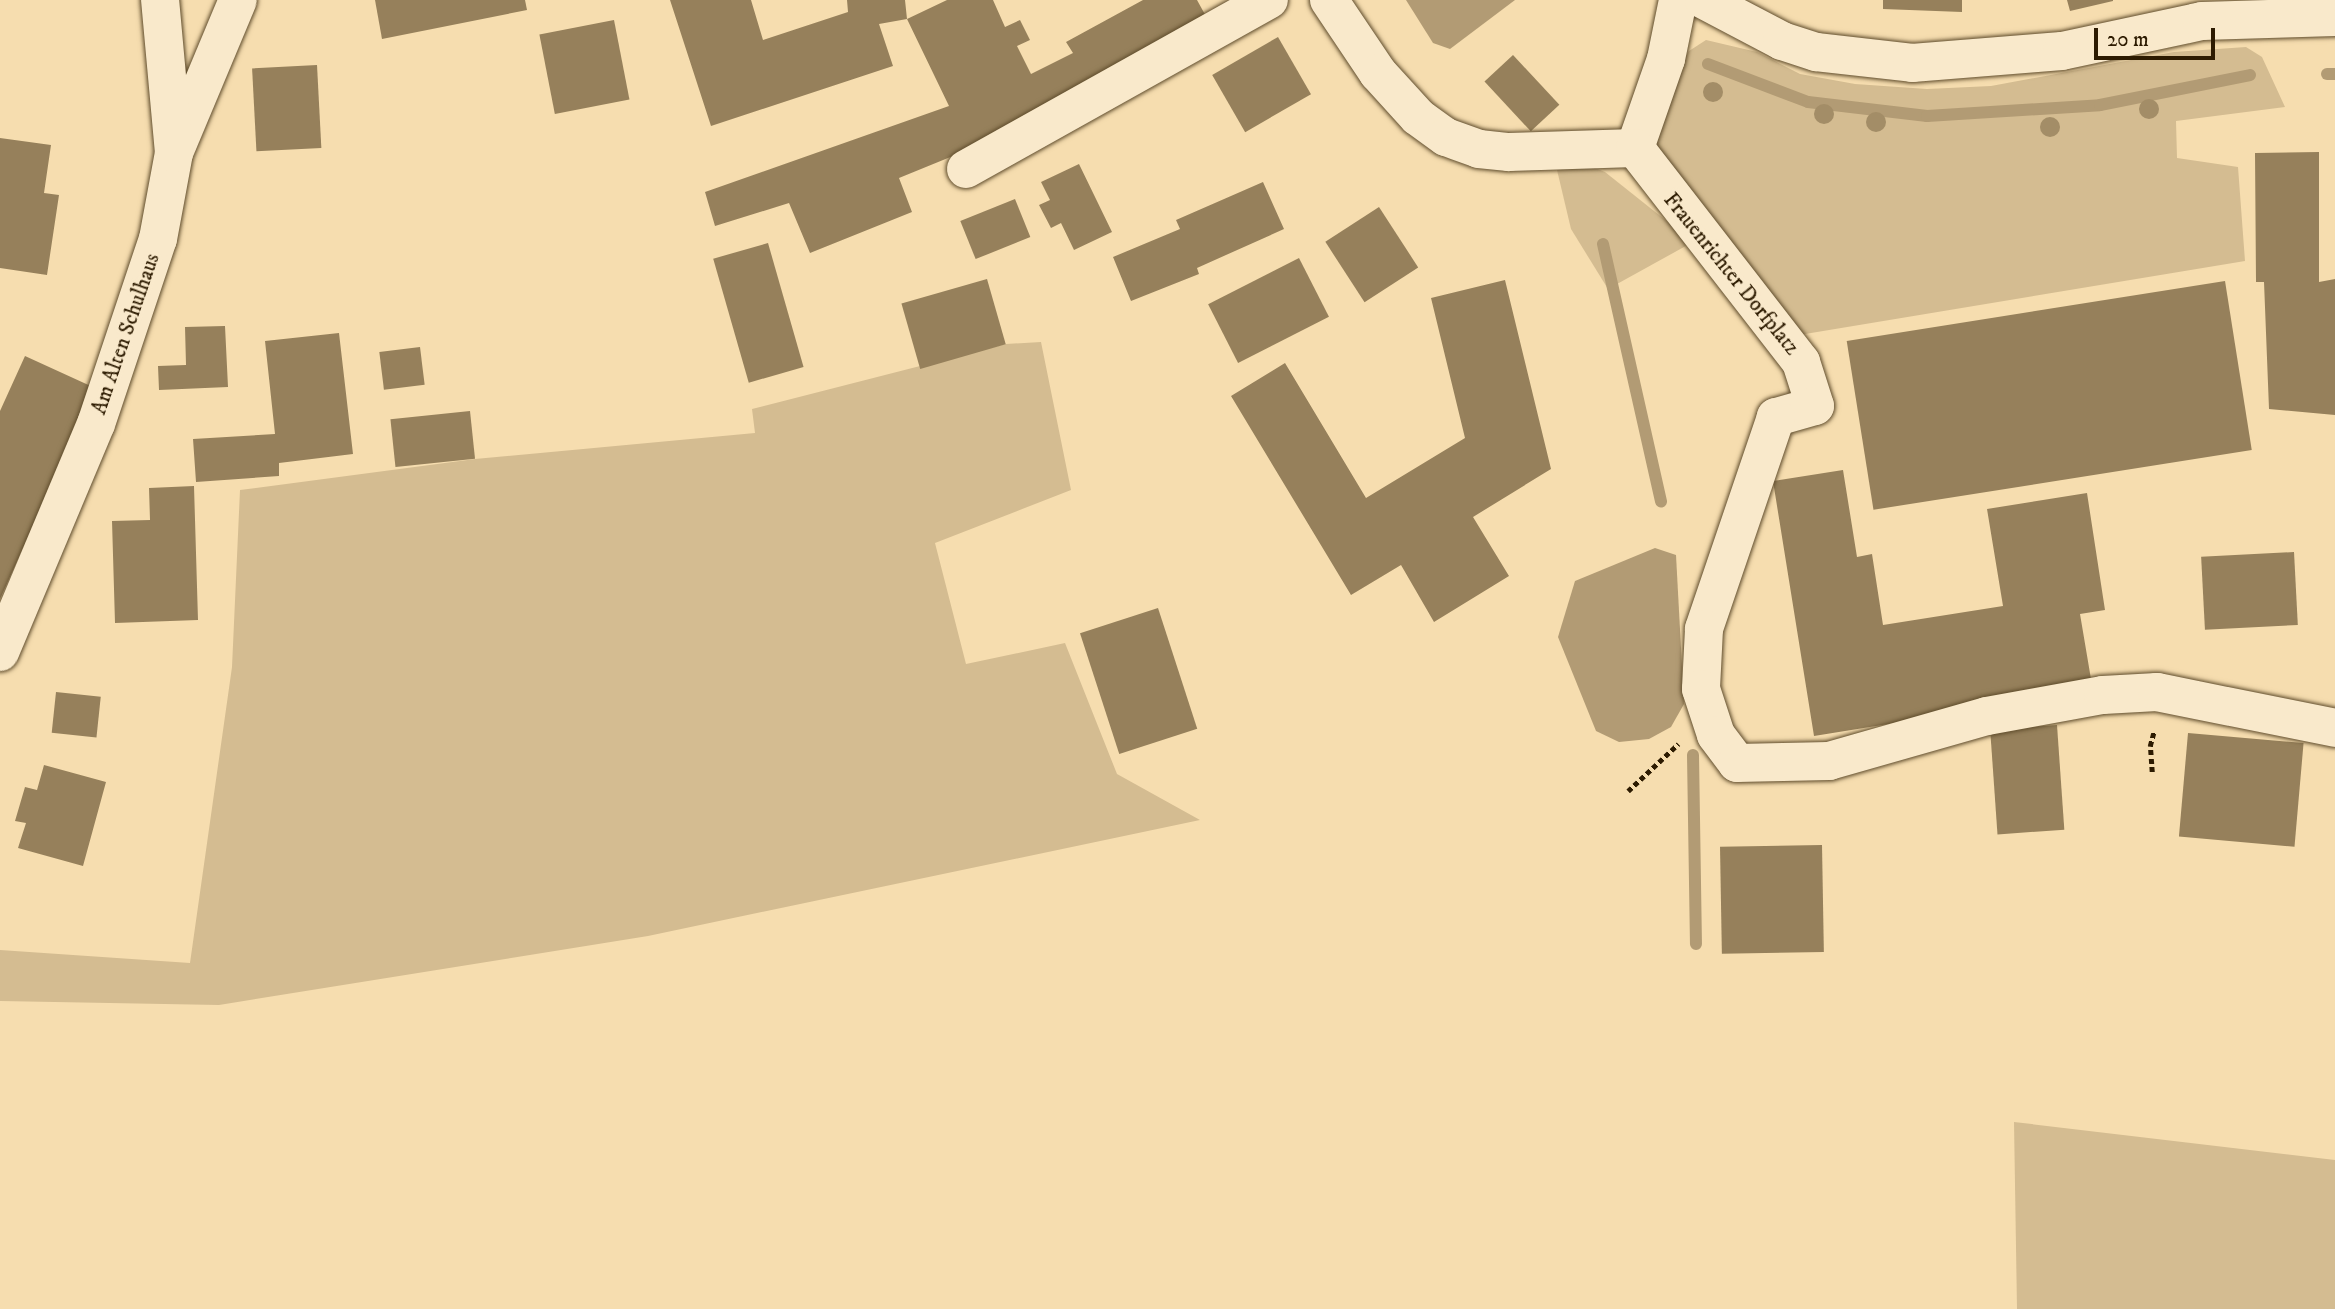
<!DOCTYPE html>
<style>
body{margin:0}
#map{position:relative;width:2335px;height:1309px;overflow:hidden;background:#f6ddaf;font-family:"IM FELL DW Pica",serif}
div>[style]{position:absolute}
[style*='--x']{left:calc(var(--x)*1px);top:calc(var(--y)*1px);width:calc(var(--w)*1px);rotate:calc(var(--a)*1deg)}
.green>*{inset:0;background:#d4bc91}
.water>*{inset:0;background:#b29b74}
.stream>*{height:12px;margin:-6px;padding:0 6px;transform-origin:6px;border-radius:6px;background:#b29b74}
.building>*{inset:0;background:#96805b;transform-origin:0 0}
.path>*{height:4.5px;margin-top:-2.25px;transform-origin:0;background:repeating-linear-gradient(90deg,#2d1b01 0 5px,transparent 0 8.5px)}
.roads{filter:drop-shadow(0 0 2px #5f4c2c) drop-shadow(0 0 2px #5f4c2c)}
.minor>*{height:38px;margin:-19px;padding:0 19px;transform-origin:19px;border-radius:19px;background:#f9e9cb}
.trees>*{width:20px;height:20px;margin:-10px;border-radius:50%;background:#a38d67}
span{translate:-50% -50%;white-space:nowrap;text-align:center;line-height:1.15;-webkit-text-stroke:7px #f9e9cb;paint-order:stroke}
.street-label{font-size:21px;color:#2d1b01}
.scale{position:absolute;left:2094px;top:28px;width:121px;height:32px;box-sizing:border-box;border:4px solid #2d1b01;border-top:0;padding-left:9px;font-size:21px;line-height:24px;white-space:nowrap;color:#2d1b01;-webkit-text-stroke:5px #f9e9cb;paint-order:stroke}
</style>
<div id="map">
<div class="green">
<div style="clip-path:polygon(1706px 40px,1757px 52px,1800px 74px,1855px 84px,1927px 89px,1991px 86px,2174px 52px,2246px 47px,2262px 57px,2285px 107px,2176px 121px,2177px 158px,2238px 167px,2245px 261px,1799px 335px,1660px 164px,1657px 140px,1672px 76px,1689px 51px)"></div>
<div style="clip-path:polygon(1585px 164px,1605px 172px,1693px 242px,1608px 289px,1571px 229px,1557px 170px)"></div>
<div style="clip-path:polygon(1041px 342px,1071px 490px,935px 543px,966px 664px,1065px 643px,1117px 774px,1200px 820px,648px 936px,219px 1005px,0 1001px,0 950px,190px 963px,232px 667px,240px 490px,475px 459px,755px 433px,752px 409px,1006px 344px)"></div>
<div style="clip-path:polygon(2014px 1122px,2335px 1160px,2335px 1309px,2017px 1309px)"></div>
</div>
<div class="water">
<div style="clip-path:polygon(1406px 0,1515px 0,1450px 49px,1433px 43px)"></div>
<div style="clip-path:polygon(1655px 548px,1676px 555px,1684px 704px,1671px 727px,1649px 739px,1619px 742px,1596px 731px,1558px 637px,1575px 581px)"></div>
</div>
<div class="stream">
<div style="--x:1708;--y:64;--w:107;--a:20.8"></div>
<div style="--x:1808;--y:102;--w:120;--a:6.7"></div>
<div style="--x:1927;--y:116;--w:173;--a:-3.6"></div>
<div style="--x:2100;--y:105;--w:153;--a:-11.3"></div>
<div style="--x:2327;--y:74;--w:8;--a:0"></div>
<div style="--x:1603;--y:244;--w:264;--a:77.3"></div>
<div style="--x:1693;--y:755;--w:189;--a:89.1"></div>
</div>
<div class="building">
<div style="clip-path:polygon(375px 0,525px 0,527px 10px,382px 39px)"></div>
<div style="clip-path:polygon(670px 0,751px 0,763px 40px,848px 12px,847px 0,905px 0,907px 19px,879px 24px,893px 66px,711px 126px)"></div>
<div style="clip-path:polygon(947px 0,993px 0,1005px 27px,1020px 20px,1030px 40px,1017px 46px,1031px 74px,1073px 53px,1066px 42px,1143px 0,1197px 0,1213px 29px,970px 149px,899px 178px,912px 212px,810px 253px,789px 203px,715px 226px,705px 192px,949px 106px,907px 19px)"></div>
<div style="clip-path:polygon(1883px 0,1962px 0,1962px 12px,1883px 9px)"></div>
<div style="clip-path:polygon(2067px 0,2113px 0,2113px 1px,2070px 11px)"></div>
<div style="left:614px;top:20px;width:81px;height:76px;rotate:79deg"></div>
<div style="left:1278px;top:37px;width:66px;height:76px;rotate:60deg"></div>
<div style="left:1513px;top:55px;width:68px;height:39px;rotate:47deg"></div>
<div style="left:317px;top:65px;width:83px;height:65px;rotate:87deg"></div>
<div style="clip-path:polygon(0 138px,51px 145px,44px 193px,59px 195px,47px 275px,0 268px)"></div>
<div style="clip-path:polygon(2319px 152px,2319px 282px,2335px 279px,2335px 415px,2269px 409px,2264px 282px,2256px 282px,2255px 153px)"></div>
<div style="clip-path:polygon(1079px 164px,1112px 232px,1074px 250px,1061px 223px,1051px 228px,1039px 205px,1050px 200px,1041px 182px)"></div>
<div style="clip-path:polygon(1263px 182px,1284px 229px,1197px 268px,1199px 274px,1131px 301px,1113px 257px,1180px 229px,1176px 220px)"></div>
<div style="left:1015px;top:199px;width:41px;height:59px;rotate:68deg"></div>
<div style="left:1379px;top:207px;width:72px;height:64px;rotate:57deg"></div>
<div style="left:768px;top:243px;width:129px;height:57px;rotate:74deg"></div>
<div style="left:1299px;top:258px;width:66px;height:102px;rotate:63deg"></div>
<div style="left:987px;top:279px;width:68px;height:89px;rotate:74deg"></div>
<div style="clip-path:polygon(1505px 280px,1551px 469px,1473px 517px,1509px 576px,1434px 622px,1401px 565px,1351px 595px,1231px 396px,1285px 363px,1366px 498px,1465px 438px,1431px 298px)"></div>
<div style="left:2225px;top:281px;width:171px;height:383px;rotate:81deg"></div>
<div style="clip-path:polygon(225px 326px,228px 387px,159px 390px,158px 366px,186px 365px,185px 327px)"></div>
<div style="clip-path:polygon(339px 333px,353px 454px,279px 463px,279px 476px,196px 482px,193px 439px,275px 434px,265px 341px)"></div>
<div style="left:420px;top:347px;width:38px;height:41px;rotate:83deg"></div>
<div style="clip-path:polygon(25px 356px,95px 388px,0 599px,0 411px)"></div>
<div style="left:470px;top:411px;width:48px;height:80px;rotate:84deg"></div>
<div style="clip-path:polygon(1843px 470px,1857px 557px,1872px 554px,1883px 625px,2003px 606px,1987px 509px,2087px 493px,2105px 610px,2080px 614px,2093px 691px,1814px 736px,1773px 481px)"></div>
<div style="clip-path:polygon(194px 486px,198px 620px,115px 623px,112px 521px,150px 520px,149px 488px)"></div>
<div style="left:2294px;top:552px;width:73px;height:93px;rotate:87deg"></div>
<div style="left:1158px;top:608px;width:127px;height:82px;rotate:72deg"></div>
<div style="left:56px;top:692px;width:45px;height:41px;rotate:6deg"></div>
<div style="left:2057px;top:725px;width:105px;height:67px;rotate:86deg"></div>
<div style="left:2188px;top:733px;width:116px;height:104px;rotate:5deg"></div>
<div style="clip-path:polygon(44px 765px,106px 782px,83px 866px,18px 848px,26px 823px,15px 821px,25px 787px,37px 790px)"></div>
<div style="left:1822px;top:845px;width:107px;height:102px;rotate:89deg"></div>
</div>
<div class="path">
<div style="--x:2152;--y:772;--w:26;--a:-94"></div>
<div style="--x:2150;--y:746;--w:16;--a:-75"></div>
<div style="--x:1628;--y:791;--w:69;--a:-43.2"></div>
</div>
<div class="roads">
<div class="minor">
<div style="--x:1329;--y:0;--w:88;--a:56.1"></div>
<div style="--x:1378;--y:73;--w:59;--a:47.7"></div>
<div style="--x:1418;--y:117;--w:34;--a:36"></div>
<div style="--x:1446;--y:137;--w:35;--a:20"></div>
<div style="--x:1479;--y:149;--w:30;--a:6"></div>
<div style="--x:1509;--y:152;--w:126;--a:-1.8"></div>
<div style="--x:1635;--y:148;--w:94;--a:-70.8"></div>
<div style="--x:1666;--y:59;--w:60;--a:-78.5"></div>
<div style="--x:1704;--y:0;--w:88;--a:27.7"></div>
<div style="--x:1782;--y:41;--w:36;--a:18"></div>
<div style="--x:1816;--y:52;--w:97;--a:6.5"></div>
<div style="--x:1912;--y:63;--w:150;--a:-4.6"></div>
<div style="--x:2062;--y:51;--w:143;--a:-12.1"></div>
<div style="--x:2202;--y:21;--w:133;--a:-1.7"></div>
<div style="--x:176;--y:148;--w:160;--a:-67.3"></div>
<div style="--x:1635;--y:148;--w:271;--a:52.2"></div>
<div style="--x:1801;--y:362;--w:46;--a:72.3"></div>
<div style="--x:1815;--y:406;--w:41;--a:164.2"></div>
<div style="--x:1776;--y:417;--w:224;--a:108.8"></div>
<div style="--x:1704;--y:629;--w:60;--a:92.9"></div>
<div style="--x:1701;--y:689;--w:48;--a:71.9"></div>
<div style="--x:1716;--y:735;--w:35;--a:53"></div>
<div style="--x:1737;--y:763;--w:92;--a:-1.2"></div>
<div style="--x:1829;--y:761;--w:164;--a:-15.9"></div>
<div style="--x:1987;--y:716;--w:118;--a:-10.3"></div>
<div style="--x:2103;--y:695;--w:54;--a:-3.2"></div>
<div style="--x:2157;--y:692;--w:182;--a:11.4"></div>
<div style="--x:966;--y:169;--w:347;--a:-29.2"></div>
<div style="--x:0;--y:652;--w:247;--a:-67.2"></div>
<div style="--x:96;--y:424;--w:195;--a:-71.5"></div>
<div style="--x:158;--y:239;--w:87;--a:-79.5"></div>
<div style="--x:174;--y:153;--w:154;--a:-95.2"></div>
</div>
</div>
<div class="trees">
<div style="left:1713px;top:92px"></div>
<div style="left:2149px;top:109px"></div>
<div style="left:1824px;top:114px"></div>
<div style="left:1876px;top:122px"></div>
<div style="left:2050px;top:127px"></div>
</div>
<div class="street-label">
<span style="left:1731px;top:274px;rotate:51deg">Frauenrichter Dorfplatz</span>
<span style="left:126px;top:334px;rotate:-71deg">Am Alten Schulhaus</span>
</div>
<div class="scale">20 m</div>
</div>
